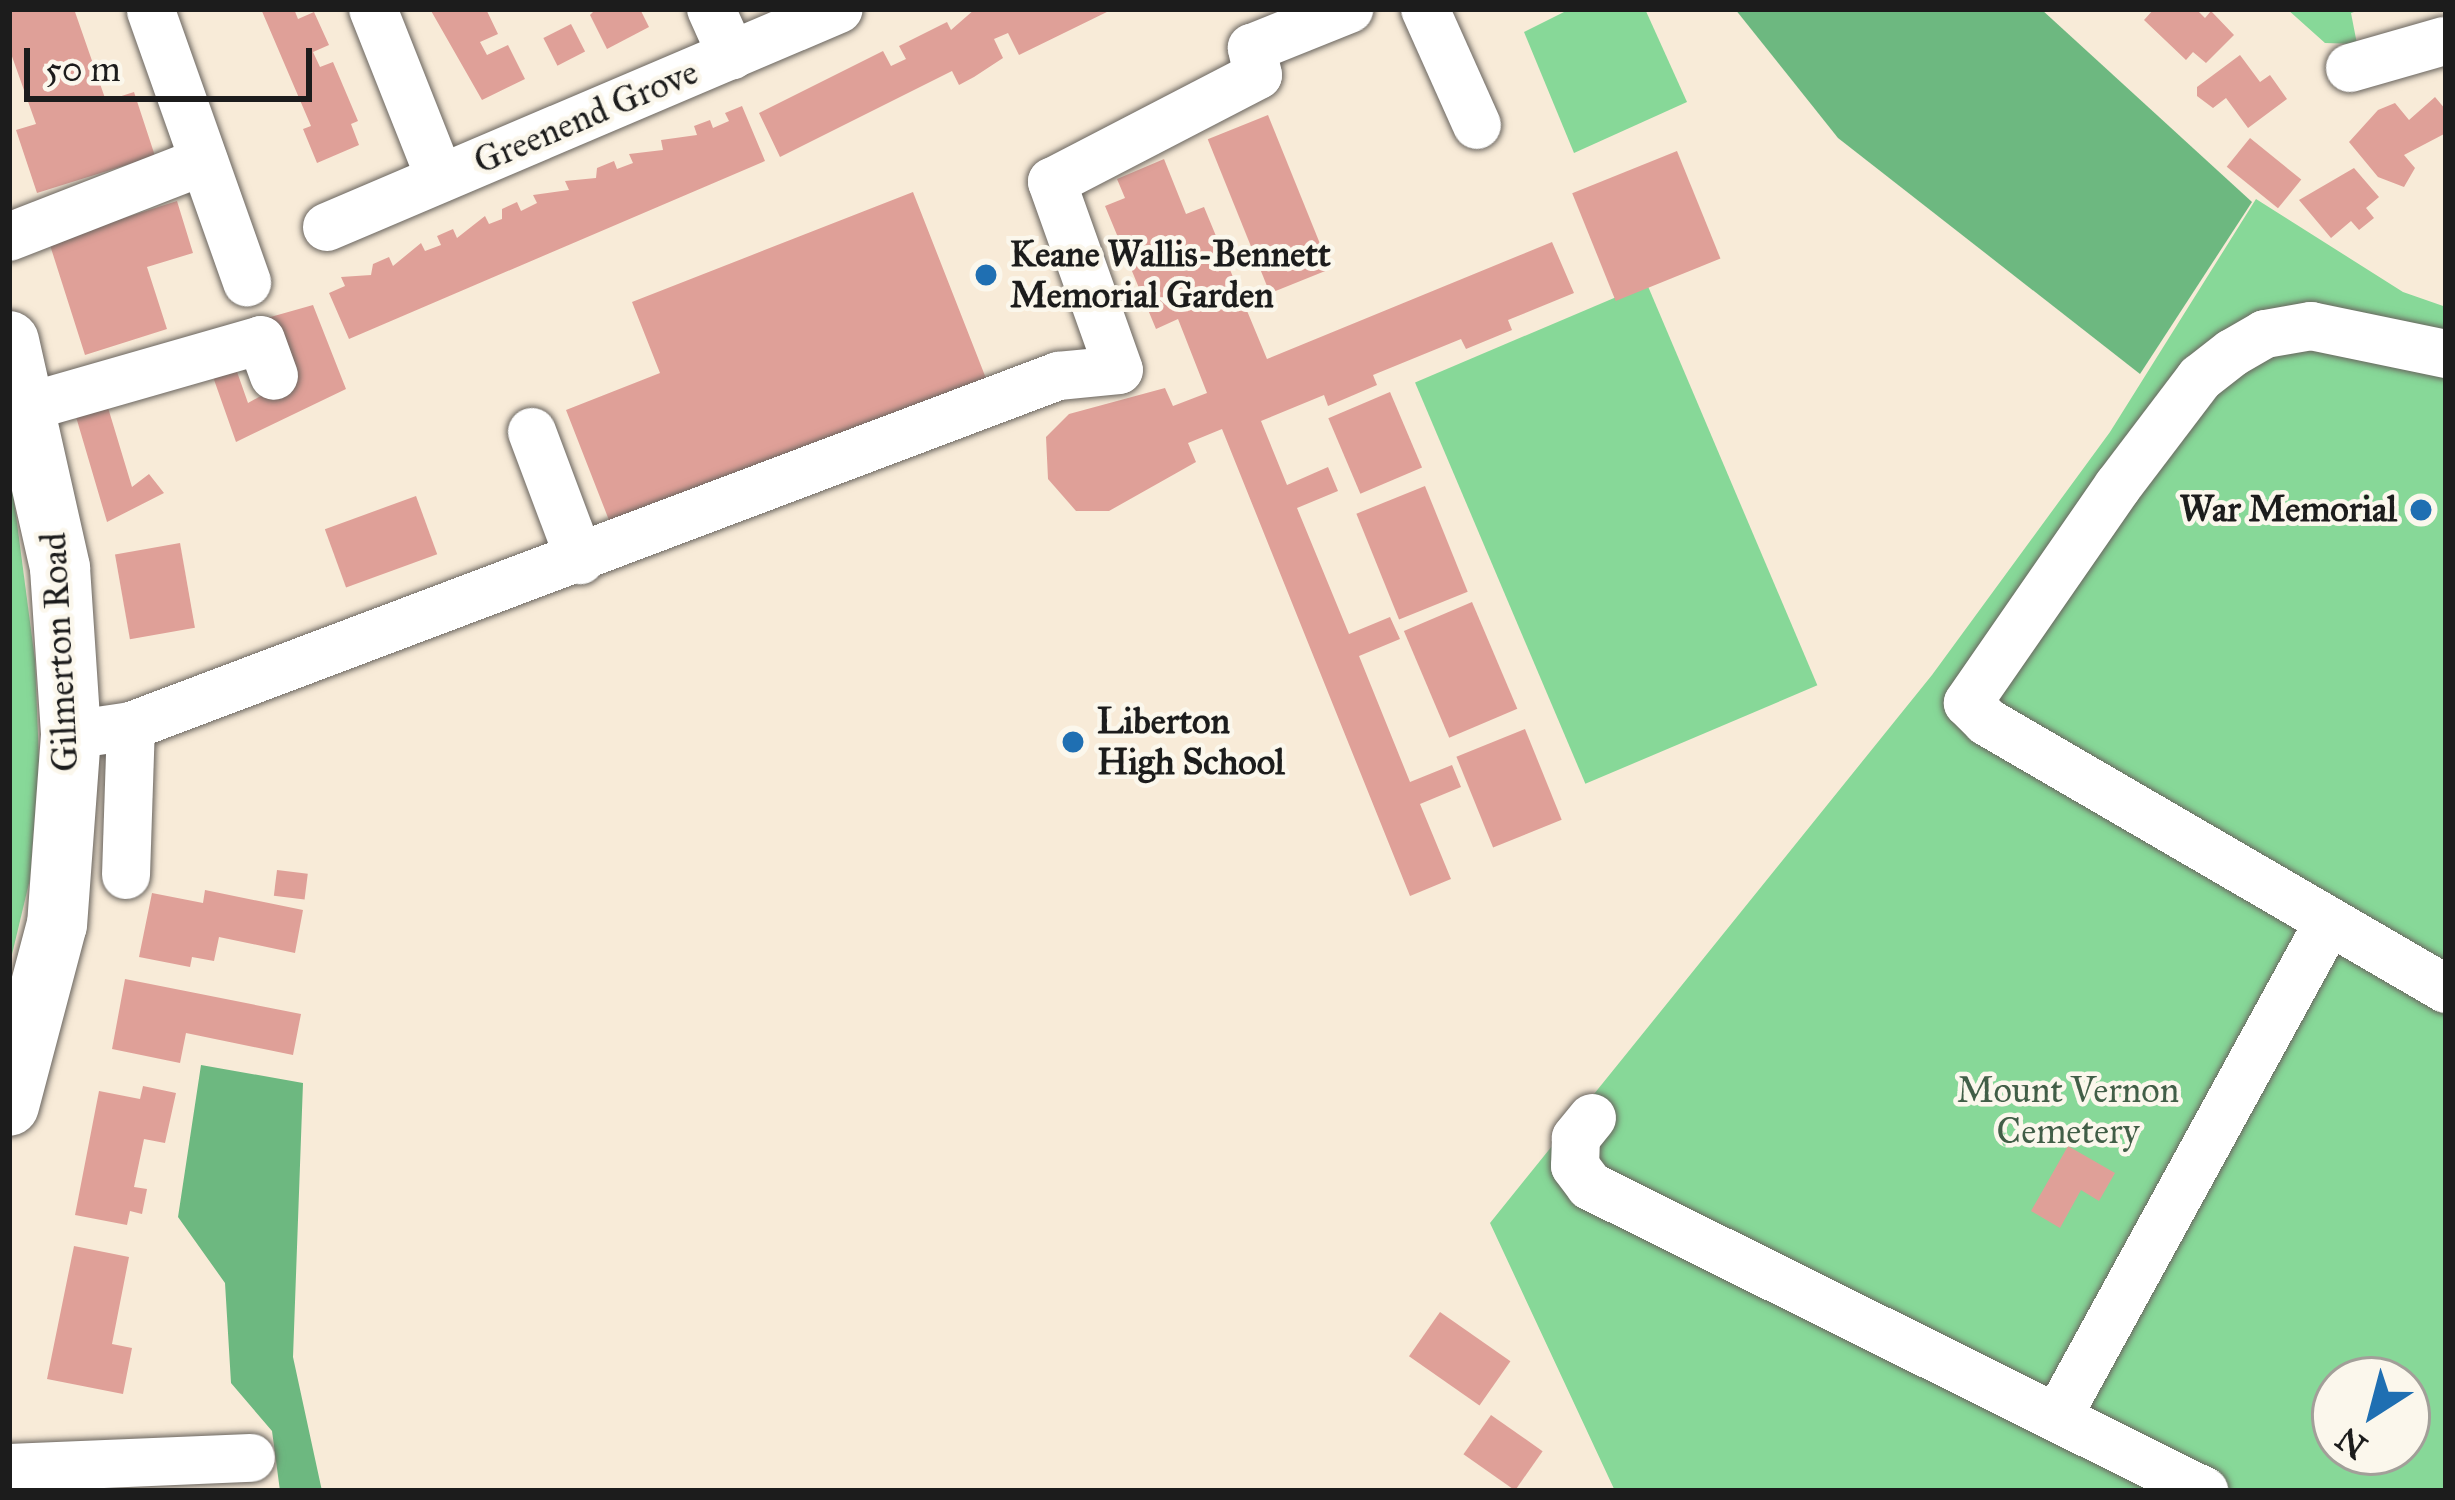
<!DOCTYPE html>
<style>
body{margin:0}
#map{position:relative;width:2455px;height:1500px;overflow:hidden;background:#f8ebd8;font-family:"IM FELL Great Primer",serif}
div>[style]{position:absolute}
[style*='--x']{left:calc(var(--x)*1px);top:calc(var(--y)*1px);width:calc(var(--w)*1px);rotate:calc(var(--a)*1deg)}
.green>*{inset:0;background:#87d898;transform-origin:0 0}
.forest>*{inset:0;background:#6db880}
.building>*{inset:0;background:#dfa098;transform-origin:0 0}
.roads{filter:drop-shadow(0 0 3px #69645e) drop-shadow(0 0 3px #69645e)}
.minor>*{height:48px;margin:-24px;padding:0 24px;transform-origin:24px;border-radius:24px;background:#fff}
.major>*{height:60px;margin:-30px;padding:0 30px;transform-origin:30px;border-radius:30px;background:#fff}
.dots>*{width:33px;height:33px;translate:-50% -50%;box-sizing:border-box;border:6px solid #fbf7ec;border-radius:50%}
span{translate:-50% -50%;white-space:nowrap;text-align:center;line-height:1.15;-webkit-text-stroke:9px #fbf7ec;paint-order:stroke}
.street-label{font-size:36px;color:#1c1c1c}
.poi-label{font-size:36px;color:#1c1c1c;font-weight:700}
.left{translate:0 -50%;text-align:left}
.right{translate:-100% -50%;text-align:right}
.park-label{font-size:36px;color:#415e47}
.frame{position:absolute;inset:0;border:12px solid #1c1c1c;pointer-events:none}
.north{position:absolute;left:2311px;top:1356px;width:120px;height:120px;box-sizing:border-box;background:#fbf7ec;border:3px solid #a29f99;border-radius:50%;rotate:216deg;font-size:33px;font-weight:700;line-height:48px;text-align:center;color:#1c1c1c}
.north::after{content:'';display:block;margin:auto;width:42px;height:54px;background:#1f6fb2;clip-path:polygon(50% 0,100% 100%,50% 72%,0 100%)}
.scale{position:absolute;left:24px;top:48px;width:288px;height:54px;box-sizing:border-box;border:6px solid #1c1c1c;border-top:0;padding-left:15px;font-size:36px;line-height:42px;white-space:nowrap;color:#1c1c1c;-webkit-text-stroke:9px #fbf7ec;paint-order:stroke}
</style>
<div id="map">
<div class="green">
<div style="clip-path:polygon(1570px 9px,1645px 9px,1687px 102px,1574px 153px,1524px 32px)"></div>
<div style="clip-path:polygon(2287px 9px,2363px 9px,2351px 13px,2357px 44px,2325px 43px)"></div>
<div style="clip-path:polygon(evenodd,2256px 199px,2403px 292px,2446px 307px,2446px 1491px,1615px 1491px,1490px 1223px,1932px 675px,2110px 432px,2256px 199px,2335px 1380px,2407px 1380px,2407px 1452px,2335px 1452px,2335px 1380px)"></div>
<div style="left:1647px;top:284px;width:436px;height:252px;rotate:67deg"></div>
<div style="clip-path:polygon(9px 462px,35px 660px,39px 760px,30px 879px,9px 967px)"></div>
</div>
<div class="forest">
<div style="clip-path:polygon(1735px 9px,2041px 9px,2252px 202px,2140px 374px,1838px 138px)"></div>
<div style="clip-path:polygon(201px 1065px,303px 1083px,293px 1357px,322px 1491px,280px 1491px,272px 1431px,231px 1383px,225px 1283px,178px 1217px)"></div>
</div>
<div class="building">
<div style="clip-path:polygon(9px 9px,74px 9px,106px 101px,134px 92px,155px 156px,37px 193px,16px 130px,36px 124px,9px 48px)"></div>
<div style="clip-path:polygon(261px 9px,294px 9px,298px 19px,314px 12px,329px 45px,313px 52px,320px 67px,333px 62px,358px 121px,351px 124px,359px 145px,317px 163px,303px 129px,311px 126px)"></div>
<div style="clip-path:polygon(430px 9px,486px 9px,498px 34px,480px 42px,487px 55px,508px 45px,525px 79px,482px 100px)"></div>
<div style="clip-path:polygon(596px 9px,640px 9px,649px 27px,607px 49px,590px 15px)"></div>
<div style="clip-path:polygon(975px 9px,1113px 9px,1019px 55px,1008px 33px,994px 39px,1003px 58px,974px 77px,959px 85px,952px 71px,780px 157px,759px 113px,883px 51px,891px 66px,906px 59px,899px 46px,947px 22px,951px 30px)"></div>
<div style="clip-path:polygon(2154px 9px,2196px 9px,2205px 18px,2211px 11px,2234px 35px,2206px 63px,2193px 52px,2186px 60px,2144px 20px)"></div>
<div style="left:571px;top:24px;width:31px;height:31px;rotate:63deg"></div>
<div style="clip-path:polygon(2240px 55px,2260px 82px,2270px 75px,2287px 99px,2248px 128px,2226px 98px,2213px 108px,2197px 96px,2197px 87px)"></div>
<div style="clip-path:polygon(2435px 97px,2446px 110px,2446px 133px,2404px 155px,2415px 168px,2404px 187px,2378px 177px,2349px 142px,2378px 110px,2395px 103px,2409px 120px)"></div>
<div style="clip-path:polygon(742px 106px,765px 161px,349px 339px,329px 293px,345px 286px,341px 277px,371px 275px,373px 264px,389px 257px,393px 266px,421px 243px,425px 251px,441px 245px,437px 236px,453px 229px,457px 238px,485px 216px,489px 224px,502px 219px,502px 209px,517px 202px,521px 211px,537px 203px,533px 195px,569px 190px,565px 181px,596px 178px,597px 168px,614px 161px,617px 169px,633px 163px,629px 154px,663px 150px,661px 140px,697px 135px,694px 126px,710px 120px,713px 128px,729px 121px,725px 113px)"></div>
<div style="left:1268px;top:115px;width:166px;height:65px;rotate:68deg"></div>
<div style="left:2250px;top:138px;width:66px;height:37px;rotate:39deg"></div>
<div style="left:1677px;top:151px;width:116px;height:113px;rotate:68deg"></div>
<div style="clip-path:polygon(1164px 159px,1186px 214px,1204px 207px,1267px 359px,1552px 242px,1574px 293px,1508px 320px,1512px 330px,1466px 349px,1461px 339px,1373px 375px,1377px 385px,1328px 406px,1324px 395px,1261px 421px,1287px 485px,1328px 467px,1338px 491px,1297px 508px,1349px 634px,1390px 617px,1400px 639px,1359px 656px,1410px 782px,1452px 765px,1461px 787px,1420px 804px,1451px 879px,1410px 896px,1222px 429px,1188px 443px,1196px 462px,1109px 511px,1076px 511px,1048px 479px,1046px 437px,1069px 414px,1165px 388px,1173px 406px,1207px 393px,1178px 319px,1156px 329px,1105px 206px,1125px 198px,1117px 179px)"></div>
<div style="clip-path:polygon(2354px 168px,2379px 197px,2366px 208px,2374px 218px,2359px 230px,2351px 221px,2331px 238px,2299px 200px)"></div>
<div style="clip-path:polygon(913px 192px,989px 386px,614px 533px,566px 410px,660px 373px,632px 302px)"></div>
<div style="clip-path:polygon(177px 201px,193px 253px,147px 267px,167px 329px,85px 355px,49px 242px)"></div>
<div style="clip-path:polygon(313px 305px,346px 389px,236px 442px,212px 374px,235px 366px,248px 403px,289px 380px,267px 318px)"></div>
<div style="left:1390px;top:392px;width:82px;height:67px;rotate:67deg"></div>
<div style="clip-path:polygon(106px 401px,132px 487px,149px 474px,164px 493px,107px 522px,74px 410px)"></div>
<div style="left:1425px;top:486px;width:114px;height:74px;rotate:68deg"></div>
<div style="left:416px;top:496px;width:62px;height:97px;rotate:70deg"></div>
<div style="left:180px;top:543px;width:86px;height:66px;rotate:80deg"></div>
<div style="left:1472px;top:602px;width:116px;height:74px;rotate:67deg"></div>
<div style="left:1525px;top:729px;width:98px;height:74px;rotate:68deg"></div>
<div style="left:277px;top:870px;width:31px;height:26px;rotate:7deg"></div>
<div style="clip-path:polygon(205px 890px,303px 910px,295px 953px,219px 937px,214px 961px,192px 957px,190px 967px,139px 957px,152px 893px,203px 903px)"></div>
<div style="clip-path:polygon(125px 979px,301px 1014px,293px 1055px,186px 1033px,180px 1063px,112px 1049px)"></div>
<div style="clip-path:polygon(143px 1086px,176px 1093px,165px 1143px,144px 1139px,134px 1187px,147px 1189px,142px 1214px,130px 1211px,127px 1225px,75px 1215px,99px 1091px,140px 1099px)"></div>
<div style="clip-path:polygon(2068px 1146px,2115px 1173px,2099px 1201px,2081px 1190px,2060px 1228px,2031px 1211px)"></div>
<div style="clip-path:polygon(74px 1246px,129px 1257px,112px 1344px,132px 1348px,123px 1394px,47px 1379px)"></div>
<div style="left:1440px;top:1312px;width:86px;height:54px;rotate:35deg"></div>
<div style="left:1491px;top:1415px;width:63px;height:48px;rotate:35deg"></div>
</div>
<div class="roads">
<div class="minor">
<div style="--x:373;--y:9;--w:182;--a:68.4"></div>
<div style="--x:711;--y:9;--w:51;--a:65.9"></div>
<div style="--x:1425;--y:9;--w:127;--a:65.9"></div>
<div style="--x:151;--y:11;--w:288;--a:70.5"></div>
<div style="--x:2350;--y:68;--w:98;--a:-16"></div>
<div style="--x:327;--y:227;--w:556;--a:-23.06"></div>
<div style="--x:9;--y:237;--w:209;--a:-21.3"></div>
<div style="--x:2446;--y:354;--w:138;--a:-168.3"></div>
<div style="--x:2311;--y:326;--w:47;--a:170.1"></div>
<div style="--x:2265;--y:334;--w:38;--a:150"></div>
<div style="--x:2232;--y:353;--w:41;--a:142"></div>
<div style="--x:2200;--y:378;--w:136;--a:127.2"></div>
<div style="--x:2118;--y:486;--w:264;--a:124.7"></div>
<div style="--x:1968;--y:703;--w:27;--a:45"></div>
<div style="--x:1987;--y:722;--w:531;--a:30.19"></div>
<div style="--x:28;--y:407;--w:242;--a:-16"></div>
<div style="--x:261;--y:340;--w:38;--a:70"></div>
<div style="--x:532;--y:432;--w:137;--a:69.4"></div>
<div style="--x:71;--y:735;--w:61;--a:-8.5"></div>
<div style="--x:131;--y:726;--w:991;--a:-20.68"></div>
<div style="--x:1058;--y:376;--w:61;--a:-5.6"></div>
<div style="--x:1119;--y:370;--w:200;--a:-109.6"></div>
<div style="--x:1052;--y:182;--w:232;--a:-27.4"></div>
<div style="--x:1258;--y:75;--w:28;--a:-103"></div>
<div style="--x:1252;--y:48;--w:105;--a:-21.9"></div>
<div style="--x:126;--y:875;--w:149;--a:-88.1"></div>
<div style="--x:1592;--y:1118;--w:26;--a:129"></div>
<div style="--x:1576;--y:1138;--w:28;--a:92"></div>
<div style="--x:1575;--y:1166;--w:25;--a:53"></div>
<div style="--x:1590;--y:1186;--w:686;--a:26.42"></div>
<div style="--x:2057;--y:1418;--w:564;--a:-61.3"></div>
<div style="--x:9;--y:1468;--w:242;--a:-2.4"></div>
</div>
<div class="major">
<div style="--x:9;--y:341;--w:233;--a:77.3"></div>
<div style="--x:60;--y:568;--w:167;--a:86.2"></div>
<div style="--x:71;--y:735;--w:190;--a:94.2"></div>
<div style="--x:57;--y:924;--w:188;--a:104.8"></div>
</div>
</div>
<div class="dots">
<div style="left:986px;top:275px;background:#1f6fb2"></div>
<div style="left:2421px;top:510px;background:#1f6fb2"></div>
<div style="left:1073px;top:742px;background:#1f6fb2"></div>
</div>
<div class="street-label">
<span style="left:586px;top:117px;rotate:-23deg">Greenend Grove</span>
<span style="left:60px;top:652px;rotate:-93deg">Gilmerton Road</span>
</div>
<div class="poi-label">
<span class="left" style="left:1010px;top:275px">Keane Wallis-Bennett<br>Memorial Garden</span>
<span class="right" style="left:2397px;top:510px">War Memorial</span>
<span class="left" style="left:1097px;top:742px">Liberton<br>High School</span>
</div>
<div class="park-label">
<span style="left:2068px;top:1111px">Mount Vernon<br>Cemetery</span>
</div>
<div class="frame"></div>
<div class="north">N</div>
<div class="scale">50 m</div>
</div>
